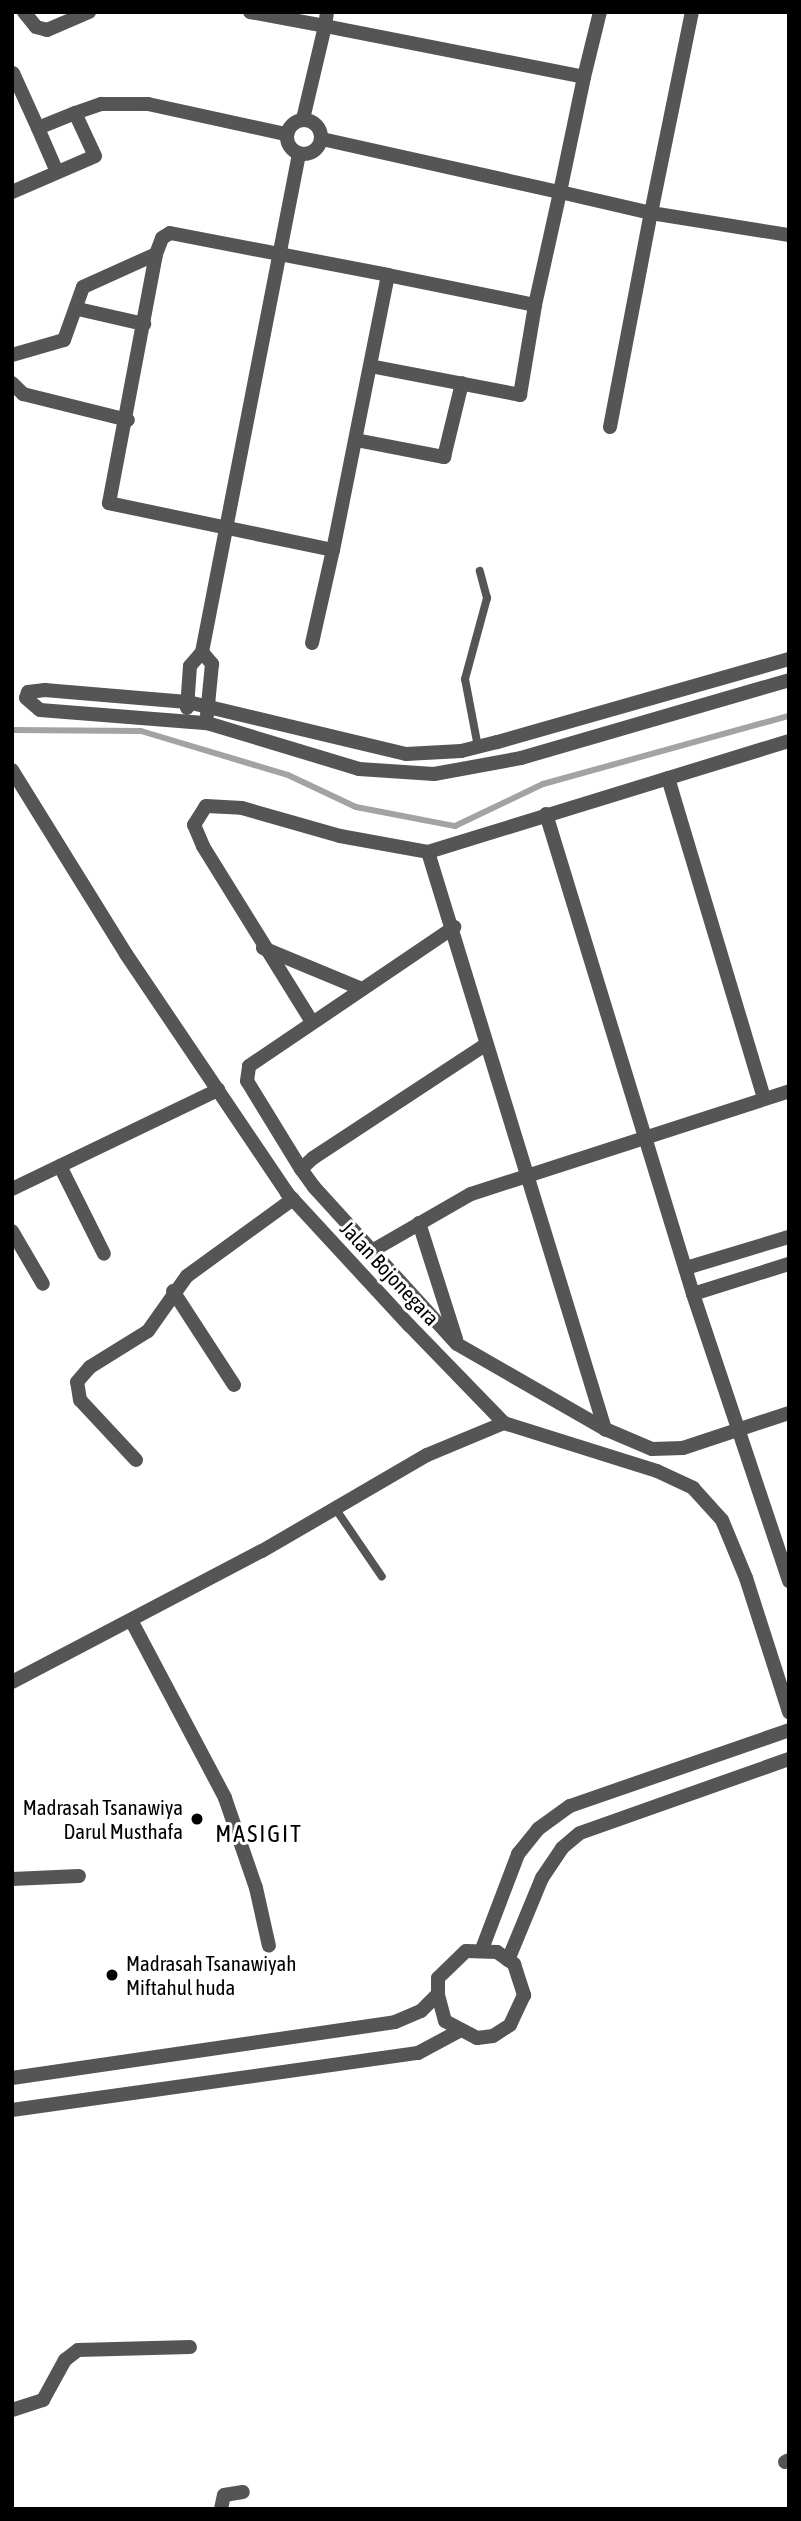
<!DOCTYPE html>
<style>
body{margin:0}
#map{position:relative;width:801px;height:2521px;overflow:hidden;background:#fff;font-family:"Asap Condensed",sans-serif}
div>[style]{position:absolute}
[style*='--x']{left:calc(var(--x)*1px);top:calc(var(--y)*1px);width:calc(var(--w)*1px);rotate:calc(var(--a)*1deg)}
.stream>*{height:6px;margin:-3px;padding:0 3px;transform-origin:3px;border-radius:3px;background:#a3a3a3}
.service>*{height:8px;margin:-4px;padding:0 4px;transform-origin:4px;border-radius:4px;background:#555}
.minor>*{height:14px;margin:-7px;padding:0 7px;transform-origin:7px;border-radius:7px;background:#555}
.minor>.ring{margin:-7px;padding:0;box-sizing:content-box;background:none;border:14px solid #555;border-radius:50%}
.dots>*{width:19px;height:19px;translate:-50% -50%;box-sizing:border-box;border:4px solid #fff;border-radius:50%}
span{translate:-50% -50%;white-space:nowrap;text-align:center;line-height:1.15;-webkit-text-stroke:6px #fff;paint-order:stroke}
.street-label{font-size:21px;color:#000}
.poi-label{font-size:21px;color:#000}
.right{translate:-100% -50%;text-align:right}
.left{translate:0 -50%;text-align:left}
.quarter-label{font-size:24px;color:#000;letter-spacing:2px}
.frame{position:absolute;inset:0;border:14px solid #000;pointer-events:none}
</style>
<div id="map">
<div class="stream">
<div style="--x:12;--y:730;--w:129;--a:0.4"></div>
<div style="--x:141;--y:731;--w:153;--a:16.7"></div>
<div style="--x:288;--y:775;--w:75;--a:25.2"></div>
<div style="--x:356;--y:807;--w:101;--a:10.9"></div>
<div style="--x:455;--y:826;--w:98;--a:-25.5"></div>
<div style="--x:543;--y:784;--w:255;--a:-15.5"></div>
</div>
<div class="service">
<div style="--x:478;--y:747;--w:69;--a:-100.8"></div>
<div style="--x:465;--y:679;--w:84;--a:-74.8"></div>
<div style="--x:487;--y:598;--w:28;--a:-105"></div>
<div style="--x:335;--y:1508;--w:83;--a:55.7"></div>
</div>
<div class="minor">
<div style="--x:24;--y:12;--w:19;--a:51"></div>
<div style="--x:36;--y:27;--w:11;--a:15"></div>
<div style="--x:47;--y:30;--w:46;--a:-23.2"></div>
<div style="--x:250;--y:12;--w:76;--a:10.6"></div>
<div style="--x:325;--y:26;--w:96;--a:103.3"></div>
<div style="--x:327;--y:12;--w:14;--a:98"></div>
<div style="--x:325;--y:26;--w:264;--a:11.1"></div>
<div style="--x:584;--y:77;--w:67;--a:-76.2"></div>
<div style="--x:13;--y:73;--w:60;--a:65.6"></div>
<div class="ring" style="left:287px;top:120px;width:20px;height:20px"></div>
<div style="--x:322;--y:139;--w:244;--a:12.6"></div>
<div style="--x:560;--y:192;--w:117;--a:-78.2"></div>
<div style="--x:57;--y:172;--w:48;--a:-113.4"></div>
<div style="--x:38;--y:128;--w:40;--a:-22"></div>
<div style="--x:12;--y:192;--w:90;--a:-23.4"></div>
<div style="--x:95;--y:156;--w:47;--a:-114.9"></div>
<div style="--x:75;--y:113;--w:28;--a:-19"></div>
<div style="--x:101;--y:104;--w:47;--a:0"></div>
<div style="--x:148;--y:104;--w:141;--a:12.3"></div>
<div style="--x:170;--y:233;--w:222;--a:10.9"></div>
<div style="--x:388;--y:275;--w:280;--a:101.3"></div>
<div style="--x:333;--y:550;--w:229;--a:-168.2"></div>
<div style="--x:109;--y:503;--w:253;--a:-79.3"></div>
<div style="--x:156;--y:254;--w:17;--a:-69"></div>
<div style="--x:162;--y:238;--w:9;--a:-32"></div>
<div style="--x:535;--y:305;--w:116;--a:-77.5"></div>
<div style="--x:560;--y:192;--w:93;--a:13"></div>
<div style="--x:651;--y:213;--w:205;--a:-78.5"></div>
<div style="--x:78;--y:309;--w:68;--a:12.8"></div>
<div style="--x:12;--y:355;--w:54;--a:-16.1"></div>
<div style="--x:64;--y:340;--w:56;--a:-70.3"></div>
<div style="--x:83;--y:287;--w:80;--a:-24.3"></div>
<div style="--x:370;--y:366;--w:153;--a:10.9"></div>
<div style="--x:520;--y:395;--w:91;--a:-80.5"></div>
<div style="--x:535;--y:305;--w:150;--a:-168.5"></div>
<div style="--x:12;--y:383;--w:16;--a:45"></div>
<div style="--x:23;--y:394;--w:108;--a:13.9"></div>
<div style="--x:610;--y:427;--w:218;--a:-79.2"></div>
<div style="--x:651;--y:213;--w:140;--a:9.1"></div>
<div style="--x:356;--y:440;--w:90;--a:10.9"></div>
<div style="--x:444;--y:457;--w:76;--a:-76.3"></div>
<div style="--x:312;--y:643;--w:95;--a:-77.3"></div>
<div style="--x:202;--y:652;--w:16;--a:50"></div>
<div style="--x:212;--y:664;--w:51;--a:95.6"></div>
<div style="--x:789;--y:659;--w:304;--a:164.1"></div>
<div style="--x:497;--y:742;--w:37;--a:166"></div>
<div style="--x:461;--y:751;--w:55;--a:176.9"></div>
<div style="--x:406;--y:754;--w:225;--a:-166.6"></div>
<div style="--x:187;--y:702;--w:143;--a:-175.2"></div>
<div style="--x:45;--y:690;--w:17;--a:173"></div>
<div style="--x:28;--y:692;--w:6;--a:108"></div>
<div style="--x:26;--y:698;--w:18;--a:41"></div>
<div style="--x:40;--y:710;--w:168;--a:4.5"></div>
<div style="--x:207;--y:723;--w:159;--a:16.8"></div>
<div style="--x:359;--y:769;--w:75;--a:3.8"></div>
<div style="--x:434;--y:774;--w:88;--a:-10.4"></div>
<div style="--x:521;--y:758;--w:279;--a:-16.2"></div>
<div style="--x:187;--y:708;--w:42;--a:-85.9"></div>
<div style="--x:190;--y:666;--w:18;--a:-49"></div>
<div style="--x:202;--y:652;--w:507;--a:-78.98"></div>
<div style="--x:12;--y:770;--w:216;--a:58.2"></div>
<div style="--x:126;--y:954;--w:288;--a:56"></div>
<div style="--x:287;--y:1193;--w:180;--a:47.3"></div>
<div style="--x:409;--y:1325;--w:136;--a:45.9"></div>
<div style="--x:504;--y:1423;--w:160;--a:17.4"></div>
<div style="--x:657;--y:1471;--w:40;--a:25"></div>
<div style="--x:693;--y:1488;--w:43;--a:47.8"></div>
<div style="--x:722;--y:1520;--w:63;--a:67.5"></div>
<div style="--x:746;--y:1578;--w:141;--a:72.2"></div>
<div style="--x:668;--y:778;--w:335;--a:73.3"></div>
<div style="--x:546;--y:814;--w:502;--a:72.97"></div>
<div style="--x:693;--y:1294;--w:303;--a:71.5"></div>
<div style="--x:428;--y:852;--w:604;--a:72.95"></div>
<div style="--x:263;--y:948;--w:107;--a:22.5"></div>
<div style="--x:312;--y:1022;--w:207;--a:-121.8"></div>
<div style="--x:203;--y:846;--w:23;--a:-113"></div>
<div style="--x:194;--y:825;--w:22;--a:-58"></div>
<div style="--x:206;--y:806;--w:36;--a:3"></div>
<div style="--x:242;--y:808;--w:102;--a:15.9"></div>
<div style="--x:340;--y:836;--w:89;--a:10.3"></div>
<div style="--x:428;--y:852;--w:378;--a:-17.1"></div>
<div style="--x:485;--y:1045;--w:206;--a:146.7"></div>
<div style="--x:313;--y:1158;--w:16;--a:137"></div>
<div style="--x:301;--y:1169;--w:22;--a:54"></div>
<div style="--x:314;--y:1187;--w:212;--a:47.7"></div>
<div style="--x:457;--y:1344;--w:171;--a:29.9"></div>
<div style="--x:605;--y:1429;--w:51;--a:23.1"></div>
<div style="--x:652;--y:1449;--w:31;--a:-2"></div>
<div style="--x:683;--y:1448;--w:112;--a:-18.3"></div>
<div style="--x:60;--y:1166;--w:98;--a:63.4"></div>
<div style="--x:301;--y:1169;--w:103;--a:-121.5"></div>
<div style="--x:247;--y:1081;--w:15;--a:-82"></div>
<div style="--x:249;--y:1066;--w:248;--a:-34.1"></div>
<div style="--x:12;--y:1189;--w:229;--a:-25.7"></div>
<div style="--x:419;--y:1223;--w:122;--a:72.3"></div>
<div style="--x:12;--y:1231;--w:61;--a:59.7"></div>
<div style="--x:370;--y:1252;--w:116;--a:-29.9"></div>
<div style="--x:471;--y:1194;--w:334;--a:-17.9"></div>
<div style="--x:686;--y:1268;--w:108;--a:-16.8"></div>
<div style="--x:173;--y:1291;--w:112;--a:57"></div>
<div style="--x:693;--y:1294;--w:101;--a:-17.4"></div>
<div style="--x:136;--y:1460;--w:82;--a:-133"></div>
<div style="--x:80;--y:1400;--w:18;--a:-99"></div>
<div style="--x:77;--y:1382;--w:20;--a:-49"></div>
<div style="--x:90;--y:1367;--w:68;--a:-31.8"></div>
<div style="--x:148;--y:1331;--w:67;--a:-54.7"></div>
<div style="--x:187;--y:1276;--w:131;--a:-36"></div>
<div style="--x:132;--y:1622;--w:199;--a:62.1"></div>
<div style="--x:225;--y:1798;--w:95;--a:71"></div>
<div style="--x:256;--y:1888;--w:59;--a:77.4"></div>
<div style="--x:12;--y:1682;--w:282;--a:-27.7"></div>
<div style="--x:262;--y:1551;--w:191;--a:-30.2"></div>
<div style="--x:427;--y:1455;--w:83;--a:-22.6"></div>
<div style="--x:12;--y:1879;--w:67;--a:-2.6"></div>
<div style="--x:482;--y:1949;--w:102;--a:-69.2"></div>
<div style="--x:518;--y:1854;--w:32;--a:-51"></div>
<div style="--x:538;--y:1829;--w:39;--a:-36"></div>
<div style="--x:570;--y:1806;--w:232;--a:-19.1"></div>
<div style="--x:508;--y:1960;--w:89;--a:-67.5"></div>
<div style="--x:542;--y:1878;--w:36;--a:-56"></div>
<div style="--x:562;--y:1848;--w:23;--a:-40"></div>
<div style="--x:580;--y:1833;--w:222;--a:-19.5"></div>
<div style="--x:12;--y:2078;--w:387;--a:-8.3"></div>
<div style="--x:395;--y:2022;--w:28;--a:-23"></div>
<div style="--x:421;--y:2011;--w:24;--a:-45"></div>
<div style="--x:438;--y:1994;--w:16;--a:-90"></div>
<div style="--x:438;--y:1978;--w:39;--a:-44"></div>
<div style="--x:466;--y:1951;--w:31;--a:2"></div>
<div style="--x:497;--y:1952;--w:21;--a:35"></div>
<div style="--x:514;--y:1964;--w:33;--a:72"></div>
<div style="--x:524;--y:1995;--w:33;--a:115"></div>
<div style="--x:510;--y:2025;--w:20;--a:147"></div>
<div style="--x:493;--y:2036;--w:16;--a:173"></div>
<div style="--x:477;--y:2038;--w:36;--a:-152"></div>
<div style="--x:445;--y:2021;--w:28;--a:-105"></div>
<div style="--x:12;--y:2110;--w:410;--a:-8"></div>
<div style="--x:418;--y:2053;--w:47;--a:-28.2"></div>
<div style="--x:12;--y:2410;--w:33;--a:-18"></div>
<div style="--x:43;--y:2400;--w:46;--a:-61.2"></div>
<div style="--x:65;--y:2360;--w:16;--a:-38"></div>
<div style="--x:78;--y:2350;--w:112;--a:-1.5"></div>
<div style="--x:785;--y:2462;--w:4;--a:-27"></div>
<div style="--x:221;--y:2509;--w:14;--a:-78"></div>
<div style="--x:224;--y:2495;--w:19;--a:-9"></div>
</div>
<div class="dots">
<div style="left:197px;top:1819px;background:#000"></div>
<div style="left:112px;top:1975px;background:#000"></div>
</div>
<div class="street-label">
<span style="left:390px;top:1273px;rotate:47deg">Jalan Bojonegara</span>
</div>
<div class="poi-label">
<span class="right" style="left:183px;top:1819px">Madrasah Tsanawiya<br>Darul Musthafa</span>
<span class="left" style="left:126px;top:1975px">Madrasah Tsanawiyah<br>Miftahul huda</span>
</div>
<div class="quarter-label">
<span style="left:259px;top:1834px">MASIGIT</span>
</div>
<div class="frame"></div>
</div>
